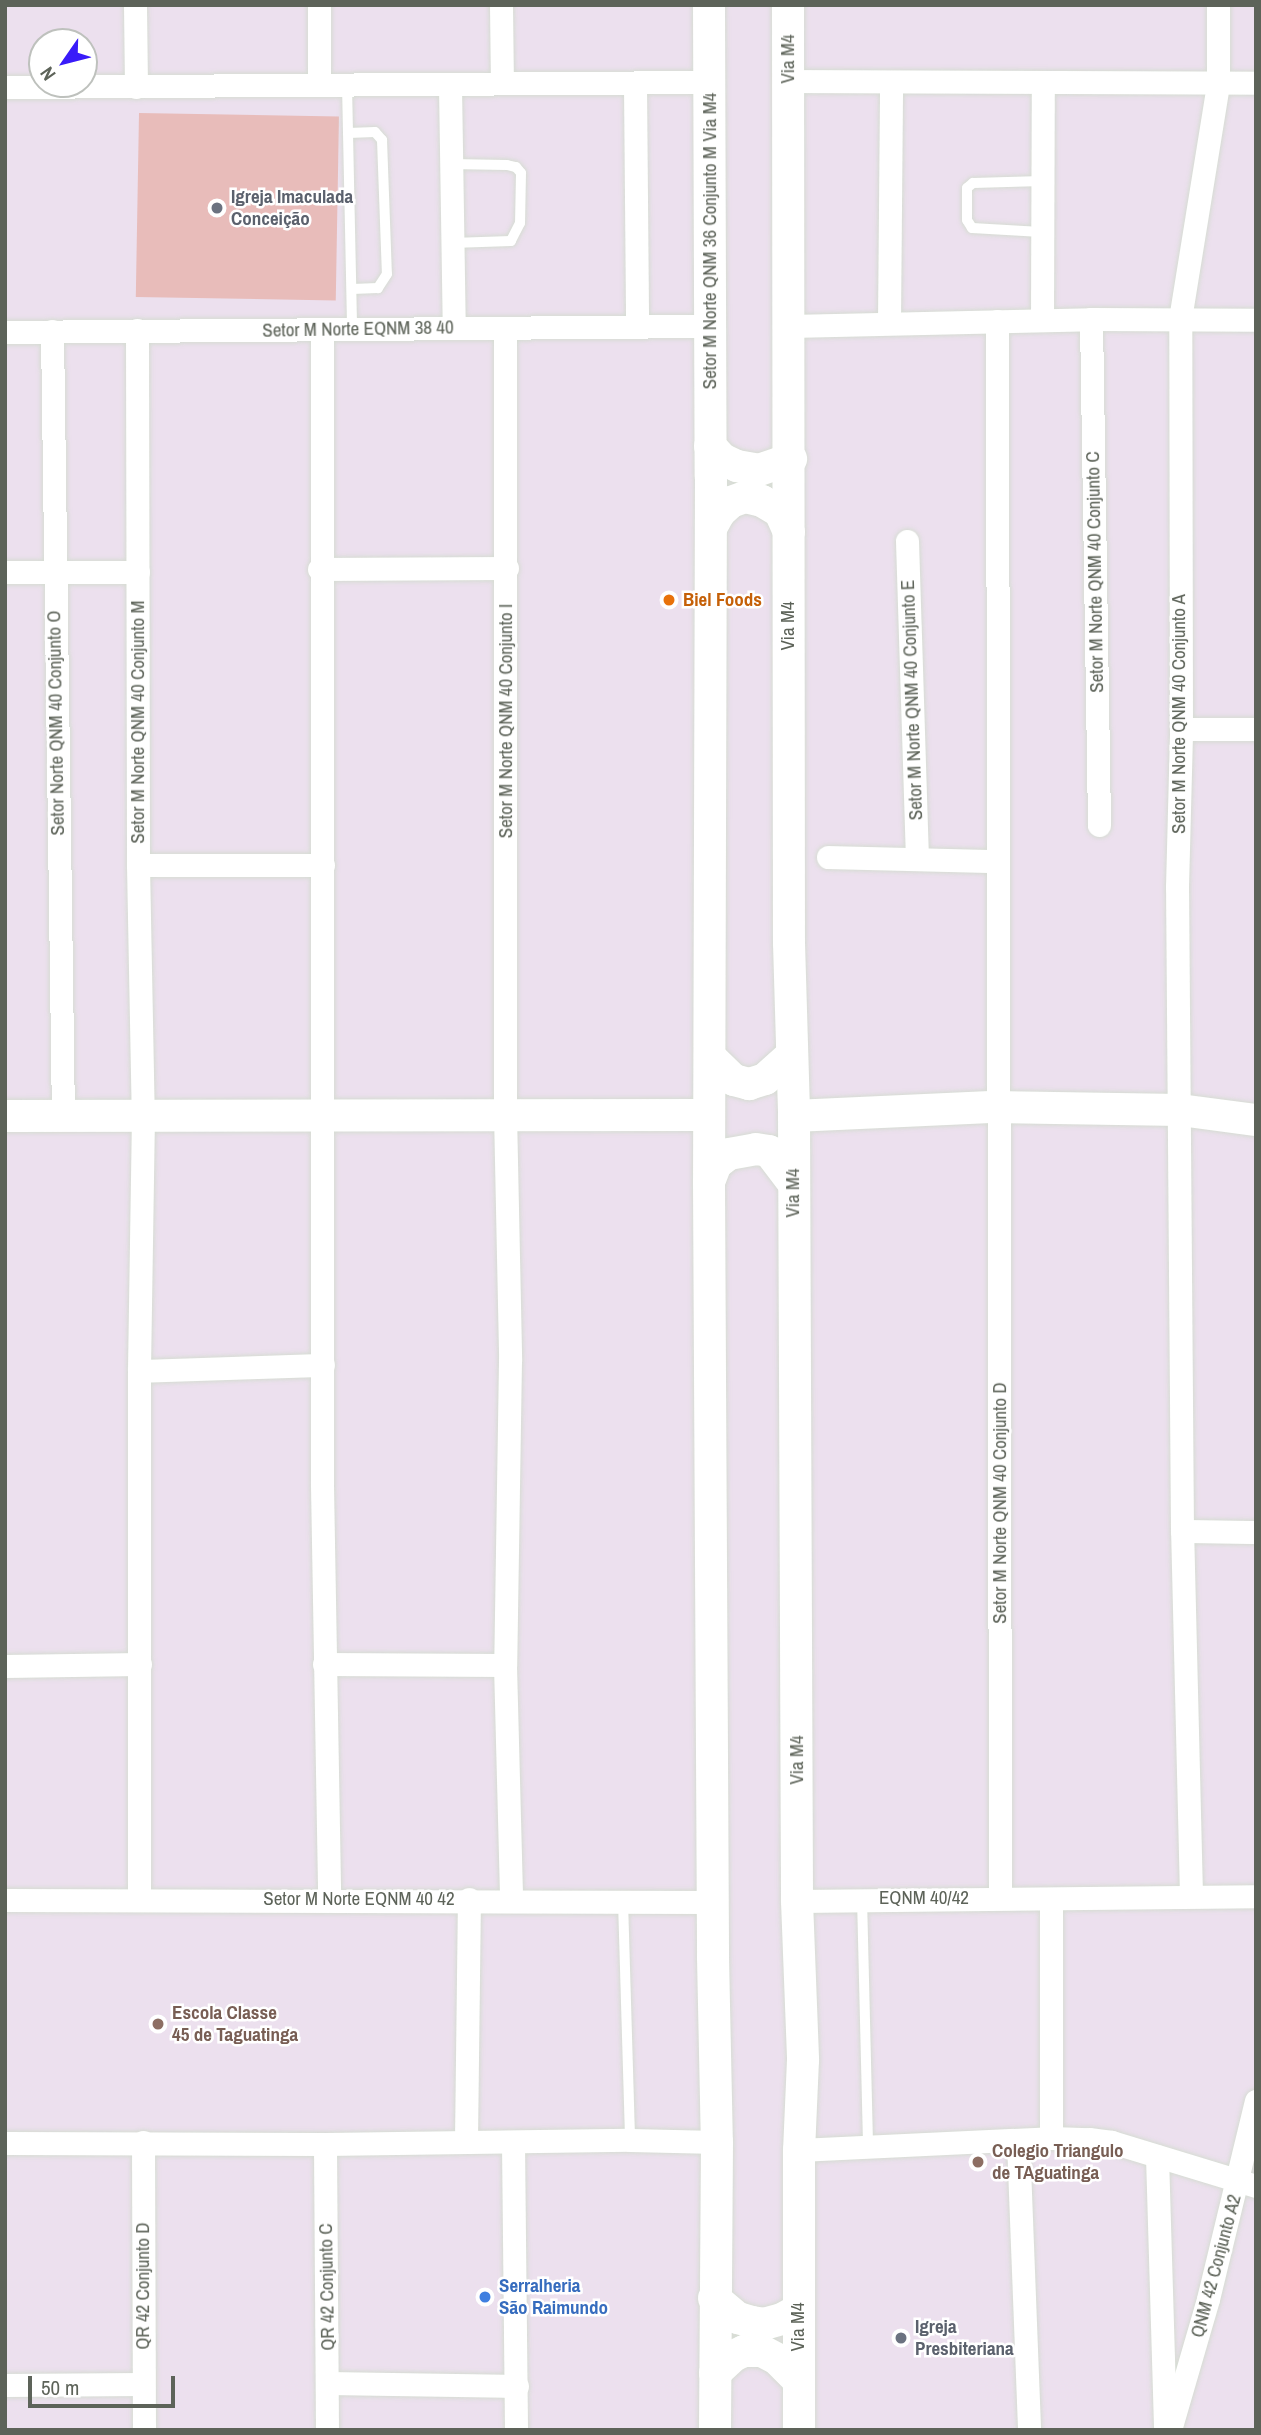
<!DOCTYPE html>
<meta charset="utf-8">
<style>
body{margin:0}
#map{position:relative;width:1261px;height:2435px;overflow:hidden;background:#ece0ee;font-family:"Archivo Narrow",sans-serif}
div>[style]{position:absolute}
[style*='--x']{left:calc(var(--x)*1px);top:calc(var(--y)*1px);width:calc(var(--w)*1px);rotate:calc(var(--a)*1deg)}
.green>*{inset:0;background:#e8bcba;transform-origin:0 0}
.roads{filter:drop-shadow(0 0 2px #d6dcd3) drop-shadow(0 0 2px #d6dcd3)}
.lane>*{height:10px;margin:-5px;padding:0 5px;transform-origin:5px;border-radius:5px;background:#fff}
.street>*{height:23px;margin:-11.5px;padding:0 11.5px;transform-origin:11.5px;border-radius:11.5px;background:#fff}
.secondary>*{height:32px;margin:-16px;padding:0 16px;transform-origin:16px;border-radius:16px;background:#fff}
.dots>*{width:19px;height:19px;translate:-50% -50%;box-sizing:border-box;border:4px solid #fff;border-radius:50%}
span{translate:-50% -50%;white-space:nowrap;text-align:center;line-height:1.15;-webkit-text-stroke:5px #fff;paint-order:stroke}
.street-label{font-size:19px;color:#5d6359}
.worship-label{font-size:19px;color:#5b616d;font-weight:700}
.left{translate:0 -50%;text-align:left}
.food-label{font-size:19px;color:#c56008;font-weight:700}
.education-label{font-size:19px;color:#785e54;font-weight:700}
.shop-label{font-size:19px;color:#366cbe;font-weight:700}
.frame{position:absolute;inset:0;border:7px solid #5d6359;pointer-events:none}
.north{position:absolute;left:28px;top:28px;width:70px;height:70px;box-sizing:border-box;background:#fff;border:2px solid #bec1bd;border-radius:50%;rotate:235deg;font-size:19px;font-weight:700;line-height:28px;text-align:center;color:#5d6359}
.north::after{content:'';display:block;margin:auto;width:24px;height:32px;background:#391bf9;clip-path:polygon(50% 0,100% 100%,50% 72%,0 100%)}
.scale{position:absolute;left:28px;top:2376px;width:147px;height:32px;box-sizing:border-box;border:4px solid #5d6359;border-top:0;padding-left:9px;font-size:21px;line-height:24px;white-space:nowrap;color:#5d6359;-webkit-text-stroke:5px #fff;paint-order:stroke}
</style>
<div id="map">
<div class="green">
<div style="left:139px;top:113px;width:200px;height:184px;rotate:1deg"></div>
</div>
<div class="roads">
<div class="lane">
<div style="--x:347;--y:85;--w:245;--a:88.8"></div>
<div style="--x:348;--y:133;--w:27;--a:-2"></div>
<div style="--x:375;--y:132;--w:11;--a:49"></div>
<div style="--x:382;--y:140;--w:134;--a:87.9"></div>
<div style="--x:387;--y:274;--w:17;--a:123"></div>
<div style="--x:378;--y:288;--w:26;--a:178"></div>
<div style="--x:450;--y:164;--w:57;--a:1"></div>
<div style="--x:507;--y:165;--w:9;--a:13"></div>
<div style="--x:516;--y:167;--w:8;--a:50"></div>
<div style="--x:521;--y:173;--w:50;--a:91.1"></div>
<div style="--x:520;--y:223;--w:20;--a:117"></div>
<div style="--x:511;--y:241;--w:59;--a:178.1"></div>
<div style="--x:1041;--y:232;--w:69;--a:-176.7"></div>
<div style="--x:972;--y:228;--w:9;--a:-122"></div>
<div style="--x:967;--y:220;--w:32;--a:-90"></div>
<div style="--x:967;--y:188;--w:8;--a:-40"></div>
<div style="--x:973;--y:183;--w:69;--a:-1.7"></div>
<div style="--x:862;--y:1898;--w:249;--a:88.6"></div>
<div style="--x:623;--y:1901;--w:239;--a:88.3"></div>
</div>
<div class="street">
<div style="--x:135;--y:5;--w:82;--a:89.3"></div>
<div style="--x:319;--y:5;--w:80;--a:90"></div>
<div style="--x:501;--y:5;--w:78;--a:89.3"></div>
<div style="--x:789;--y:81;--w:467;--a:0.2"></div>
<div style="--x:635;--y:84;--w:242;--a:89.5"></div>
<div style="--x:450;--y:86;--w:242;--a:89.1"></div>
<div style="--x:5;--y:87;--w:704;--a:-0.41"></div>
<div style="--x:1091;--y:319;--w:506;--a:89.09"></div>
<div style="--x:1042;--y:320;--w:237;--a:-89.8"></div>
<div style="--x:997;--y:321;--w:1577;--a:89.89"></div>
<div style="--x:889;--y:323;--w:241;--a:-89.5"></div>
<div style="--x:790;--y:326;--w:301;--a:-1.3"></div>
<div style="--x:1091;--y:319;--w:165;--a:0.3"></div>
<div style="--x:505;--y:328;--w:785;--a:90"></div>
<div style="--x:505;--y:1113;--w:247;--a:88.8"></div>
<div style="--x:510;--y:1360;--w:305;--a:90.9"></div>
<div style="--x:505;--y:1665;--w:235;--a:88.5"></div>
<div style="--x:137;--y:330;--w:535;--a:89.89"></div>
<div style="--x:138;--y:865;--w:250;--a:88.9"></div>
<div style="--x:143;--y:1115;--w:256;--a:90.9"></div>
<div style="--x:139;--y:1371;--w:528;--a:90"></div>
<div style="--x:52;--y:331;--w:784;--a:89.2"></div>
<div style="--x:322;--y:331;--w:1154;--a:90"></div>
<div style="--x:322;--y:1485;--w:414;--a:89"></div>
<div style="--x:5;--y:332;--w:706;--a:-0.49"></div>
<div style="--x:907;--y:541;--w:318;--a:88.2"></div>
<div style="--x:319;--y:569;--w:188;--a:-0.3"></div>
<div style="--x:5;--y:572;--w:133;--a:0"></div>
<div style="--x:1181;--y:729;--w:75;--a:0"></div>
<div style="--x:828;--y:857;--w:169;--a:1.4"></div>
<div style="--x:138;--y:865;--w:185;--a:0"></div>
<div style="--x:139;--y:1371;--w:184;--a:-1.9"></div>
<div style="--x:1182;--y:1531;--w:74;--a:0.8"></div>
<div style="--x:324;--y:1664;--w:181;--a:0.3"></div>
<div style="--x:5;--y:1666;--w:135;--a:-0.8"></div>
<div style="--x:1191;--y:1895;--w:364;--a:-91.4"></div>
<div style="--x:1182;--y:1531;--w:644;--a:-90.44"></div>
<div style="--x:1177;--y:887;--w:158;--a:-88.5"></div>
<div style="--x:1181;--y:729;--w:410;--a:-90.1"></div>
<div style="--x:1180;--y:319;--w:238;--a:-80.8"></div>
<div style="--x:1218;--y:84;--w:79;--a:-90"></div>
<div style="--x:5;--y:1900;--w:707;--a:0.16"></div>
<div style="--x:797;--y:1901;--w:459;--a:-0.6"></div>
<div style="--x:1051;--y:2138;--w:239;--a:-90"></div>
<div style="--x:466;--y:2141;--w:242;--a:-89.3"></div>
<div style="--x:1018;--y:2141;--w:289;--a:87.8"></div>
<div style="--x:143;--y:2142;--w:288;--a:89.8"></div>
<div style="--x:513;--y:2142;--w:288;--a:89.4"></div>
<div style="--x:5;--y:2143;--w:320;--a:0.2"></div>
<div style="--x:325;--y:2144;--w:305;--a:-0.8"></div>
<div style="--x:630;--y:2140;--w:87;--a:1.3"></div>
<div style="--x:325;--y:2144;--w:286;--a:89.6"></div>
<div style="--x:799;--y:2150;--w:252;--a:-2.7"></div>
<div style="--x:1051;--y:2138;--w:38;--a:2"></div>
<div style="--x:1089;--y:2139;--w:23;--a:7"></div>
<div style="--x:1112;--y:2142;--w:151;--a:17"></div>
<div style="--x:1157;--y:2156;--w:271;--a:88.3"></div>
<div style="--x:328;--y:2383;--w:189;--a:0.9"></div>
<div style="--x:5;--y:2385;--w:138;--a:-0.4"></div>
<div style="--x:1170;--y:2430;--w:136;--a:-73.8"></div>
<div style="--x:1208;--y:2299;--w:204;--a:-76.4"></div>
</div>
<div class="secondary">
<div style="--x:709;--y:5;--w:471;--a:89.8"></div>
<div style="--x:711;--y:476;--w:706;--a:90.16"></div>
<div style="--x:709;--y:1182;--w:775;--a:89.7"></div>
<div style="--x:713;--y:1957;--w:185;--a:88.8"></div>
<div style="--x:717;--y:2142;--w:288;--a:90.4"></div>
<div style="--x:788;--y:5;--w:938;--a:89.94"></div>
<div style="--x:789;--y:943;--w:173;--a:88.3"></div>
<div style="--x:794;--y:1116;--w:785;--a:89.78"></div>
<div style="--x:797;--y:1901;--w:159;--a:87.8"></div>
<div style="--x:803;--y:2060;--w:90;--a:92.5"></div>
<div style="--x:799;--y:2150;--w:280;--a:90"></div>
<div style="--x:710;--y:446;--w:18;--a:47"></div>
<div style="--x:722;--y:459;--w:17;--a:25"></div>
<div style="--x:737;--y:466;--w:22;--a:10"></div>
<div style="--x:759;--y:470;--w:34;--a:-19"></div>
<div style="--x:711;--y:528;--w:18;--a:-61"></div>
<div style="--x:720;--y:512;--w:15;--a:-42"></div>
<div style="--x:731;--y:502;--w:15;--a:-20"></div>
<div style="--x:745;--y:497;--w:17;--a:13"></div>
<div style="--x:762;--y:501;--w:21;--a:31"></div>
<div style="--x:780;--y:512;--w:22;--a:66"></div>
<div style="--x:710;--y:1057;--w:33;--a:44"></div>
<div style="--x:734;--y:1080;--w:16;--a:15"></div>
<div style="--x:749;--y:1084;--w:17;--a:-17"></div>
<div style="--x:765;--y:1079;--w:36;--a:-42"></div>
<div style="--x:5;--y:1116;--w:704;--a:-0.08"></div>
<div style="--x:794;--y:1116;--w:202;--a:-2.6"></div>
<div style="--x:996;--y:1107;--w:184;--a:0.9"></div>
<div style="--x:1180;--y:1110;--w:77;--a:7.5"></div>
<div style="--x:709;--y:1182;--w:19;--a:-69"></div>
<div style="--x:716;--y:1164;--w:16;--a:-38"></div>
<div style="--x:729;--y:1154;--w:27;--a:-10"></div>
<div style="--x:756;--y:1149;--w:13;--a:9"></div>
<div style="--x:769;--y:1151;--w:40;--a:53"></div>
<div style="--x:714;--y:2298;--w:31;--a:40"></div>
<div style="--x:738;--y:2318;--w:15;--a:16"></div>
<div style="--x:752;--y:2322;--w:12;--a:9"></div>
<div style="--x:764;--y:2324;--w:19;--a:-16"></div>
<div style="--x:782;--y:2319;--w:18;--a:-29"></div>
<div style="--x:715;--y:2373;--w:25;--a:-43"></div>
<div style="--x:733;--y:2356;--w:12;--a:-24"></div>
<div style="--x:744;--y:2351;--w:18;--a:0"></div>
<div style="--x:762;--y:2351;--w:17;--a:28"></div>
<div style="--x:777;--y:2359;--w:31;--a:45"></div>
</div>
</div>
<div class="dots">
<div style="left:217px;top:208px;background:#6b7280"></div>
<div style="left:669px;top:600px;background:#e8710a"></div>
<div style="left:158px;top:2024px;background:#8d6e63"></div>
<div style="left:978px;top:2162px;background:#8d6e63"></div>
<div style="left:485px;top:2297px;background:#3f7fe0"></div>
<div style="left:901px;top:2338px;background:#6b7280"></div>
</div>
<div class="street-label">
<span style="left:788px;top:59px;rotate:-90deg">Via M4</span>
<span style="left:710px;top:241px;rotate:-90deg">Setor M Norte QNM 36 Conjunto M Via M4</span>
<span style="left:358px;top:329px;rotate:-1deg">Setor M Norte EQNM 38 40</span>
<span style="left:1095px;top:572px;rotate:-91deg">Setor M Norte QNM 40 Conjunto C</span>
<span style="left:788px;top:626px;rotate:-90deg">Via M4</span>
<span style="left:912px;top:700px;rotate:-92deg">Setor M Norte QNM 40 Conjunto E</span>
<span style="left:1179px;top:714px;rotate:-90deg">Setor M Norte QNM 40 Conjunto A</span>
<span style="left:506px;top:721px;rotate:-90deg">Setor M Norte QNM 40 Conjunto I</span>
<span style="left:138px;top:722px;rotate:-90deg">Setor M Norte QNM 40 Conjunto M</span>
<span style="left:56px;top:723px;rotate:-91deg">Setor Norte QNM 40 Conjunto O</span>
<span style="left:793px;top:1193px;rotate:-90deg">Via M4</span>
<span style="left:1000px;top:1503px;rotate:-90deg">Setor M Norte QNM 40 Conjunto D</span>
<span style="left:797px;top:1760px;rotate:-90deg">Via M4</span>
<span style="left:924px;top:1898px">EQNM 40/42</span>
<span style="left:359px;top:1899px">Setor M Norte EQNM 40 42</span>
<span style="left:1216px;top:2266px;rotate:-75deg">QNM 42 Conjunto A2</span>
<span style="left:143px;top:2286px;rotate:-90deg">QR 42 Conjunto D</span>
<span style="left:327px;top:2287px;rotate:-91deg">QR 42 Conjunto C</span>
<span style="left:798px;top:2327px;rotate:-90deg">Via M4</span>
</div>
<div class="worship-label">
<span class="left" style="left:231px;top:208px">Igreja Imaculada<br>Conceição</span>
<span class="left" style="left:915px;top:2338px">Igreja<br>Presbiteriana</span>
</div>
<div class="food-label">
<span class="left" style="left:683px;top:600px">Biel Foods</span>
</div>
<div class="education-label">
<span class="left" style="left:172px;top:2024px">Escola Classe<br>45 de Taguatinga</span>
<span class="left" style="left:992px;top:2162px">Colegio Triangulo<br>de TAguatinga</span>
</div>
<div class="shop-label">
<span class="left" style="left:499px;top:2297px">Serralheria<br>São Raimundo</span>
</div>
<div class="frame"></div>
<div class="north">N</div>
<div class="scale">50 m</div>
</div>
